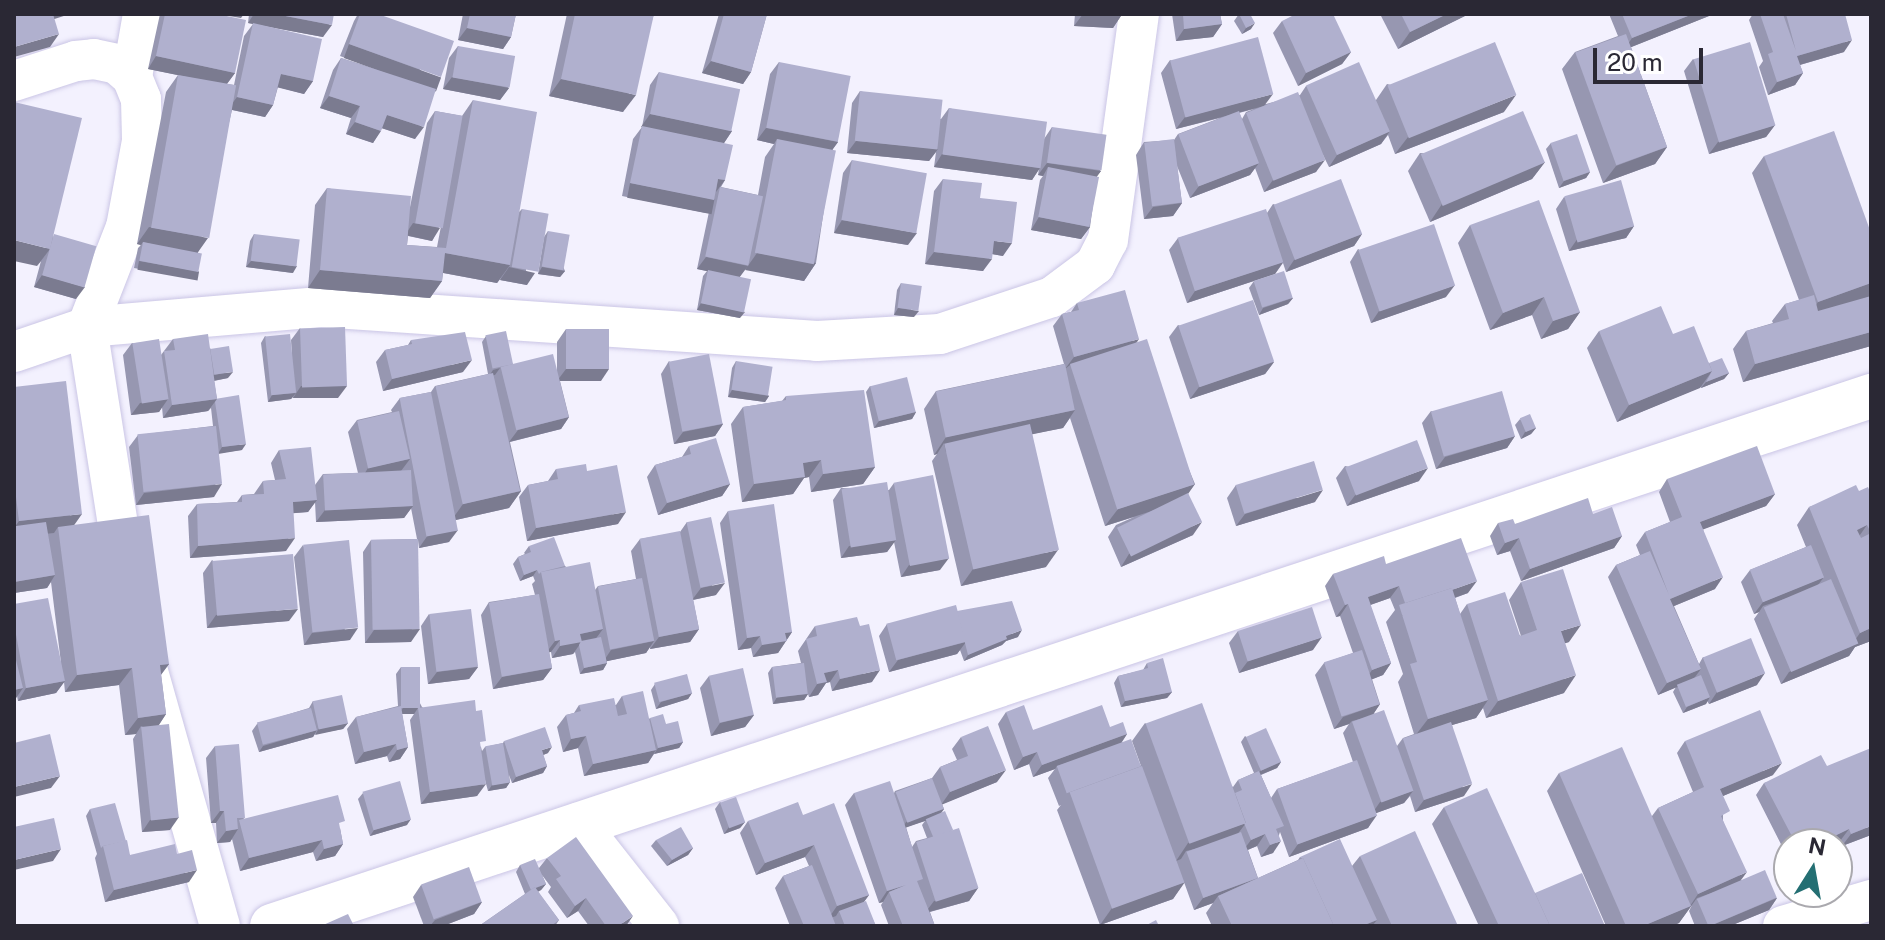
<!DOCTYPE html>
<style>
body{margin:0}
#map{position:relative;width:1885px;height:940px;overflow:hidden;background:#f3f1fe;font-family:"Public Sans",sans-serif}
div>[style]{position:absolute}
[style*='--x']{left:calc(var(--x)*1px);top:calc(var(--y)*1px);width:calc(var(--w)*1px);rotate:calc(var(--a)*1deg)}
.roads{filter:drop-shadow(0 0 2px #cac5e5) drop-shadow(0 0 2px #cac5e5)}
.street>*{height:40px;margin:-20px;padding:0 20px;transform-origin:20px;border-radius:20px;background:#fff}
.secondary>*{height:44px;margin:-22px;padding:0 22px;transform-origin:22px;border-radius:22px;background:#fff}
.wall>*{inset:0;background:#9797b1}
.shaded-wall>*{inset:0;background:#7b7b90;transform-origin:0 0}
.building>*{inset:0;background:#b0b0ce;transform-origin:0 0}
span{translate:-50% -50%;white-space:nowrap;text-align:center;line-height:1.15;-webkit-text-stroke:8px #fff;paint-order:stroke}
.frame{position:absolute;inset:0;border:16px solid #2a2834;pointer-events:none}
.north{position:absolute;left:1773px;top:828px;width:80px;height:80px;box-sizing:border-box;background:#fff;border:2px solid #aaa9ae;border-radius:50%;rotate:11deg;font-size:22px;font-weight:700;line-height:32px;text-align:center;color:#2a2834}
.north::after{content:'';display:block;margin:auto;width:28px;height:36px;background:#246f73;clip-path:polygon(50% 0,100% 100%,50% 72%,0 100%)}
.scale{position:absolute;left:1593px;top:48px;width:110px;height:36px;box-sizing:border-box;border:4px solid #2a2834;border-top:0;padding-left:10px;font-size:24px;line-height:28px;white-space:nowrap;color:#2a2834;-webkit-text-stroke:6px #fff;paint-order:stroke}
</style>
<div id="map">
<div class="roads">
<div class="street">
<div style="--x:132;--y:77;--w:64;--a:-80.1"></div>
<div style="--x:14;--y:81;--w:65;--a:-17.9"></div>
<div style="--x:76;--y:61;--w:18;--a:-6"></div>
<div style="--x:94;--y:59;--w:24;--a:12"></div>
<div style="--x:117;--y:64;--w:20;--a:41"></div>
<div style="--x:132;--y:77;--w:24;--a:68"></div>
<div style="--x:141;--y:99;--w:42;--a:88.6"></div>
<div style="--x:142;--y:141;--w:87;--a:100.5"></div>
<div style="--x:126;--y:227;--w:107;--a:111.3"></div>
<div style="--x:87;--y:327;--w:251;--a:81.1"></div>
<div style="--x:14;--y:352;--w:77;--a:-18.9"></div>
<div style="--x:87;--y:327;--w:234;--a:-4.9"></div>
<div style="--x:320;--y:307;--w:498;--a:3.9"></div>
<div style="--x:817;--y:341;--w:123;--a:-3.3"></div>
<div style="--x:940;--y:334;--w:118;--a:-18.3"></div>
<div style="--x:1052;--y:297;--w:54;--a:-36.7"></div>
<div style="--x:1095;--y:265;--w:28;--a:-63"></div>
<div style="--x:1108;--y:240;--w:228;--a:-82.2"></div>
<div style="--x:147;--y:668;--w:268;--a:74.2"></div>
<div style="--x:578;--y:823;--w:131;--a:51.8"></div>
<div style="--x:1783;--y:926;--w:92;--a:-16.5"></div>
</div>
<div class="secondary">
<div style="--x:272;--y:926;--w:1685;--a:-18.34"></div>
</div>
</div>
<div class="wall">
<div style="clip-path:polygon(160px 14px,217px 14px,235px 73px,227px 84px,234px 85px,244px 36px,253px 24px,248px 23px,249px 14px,334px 14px,323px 37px,259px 25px,313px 81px,304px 94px,278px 87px,273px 105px,265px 117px,232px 110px,198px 252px,194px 279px,134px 268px,138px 248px,141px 245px,137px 244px,166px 92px,178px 75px,148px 69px)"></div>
<div style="clip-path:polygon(358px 14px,378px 14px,434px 88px,415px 139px,382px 128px,373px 143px,346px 134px,351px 118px,320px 108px,333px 70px,341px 58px,382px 71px,340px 56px,354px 21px)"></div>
<div style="clip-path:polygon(463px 14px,516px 14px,511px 37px,503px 49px,458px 40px)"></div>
<div style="clip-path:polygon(567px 14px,654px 14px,623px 112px,549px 96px)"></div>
<div style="clip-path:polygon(719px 14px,767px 14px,751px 72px,743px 84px,702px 73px)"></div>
<div style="clip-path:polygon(1075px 14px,1122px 14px,1113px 28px,1074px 26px)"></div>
<div style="clip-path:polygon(1172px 14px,1220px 14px,1222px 24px,1213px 37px,1176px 41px)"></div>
<div style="clip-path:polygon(1239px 14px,1251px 29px,1242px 34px,1234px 21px)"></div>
<div style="clip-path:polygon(1380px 14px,1469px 14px,1398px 49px)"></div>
<div style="clip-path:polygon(1609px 14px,1714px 14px,1631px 47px,1667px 147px,1655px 164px,1603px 183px,1562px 69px,1575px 52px,1618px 36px)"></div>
<div style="clip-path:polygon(1753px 14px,1845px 14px,1844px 52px,1800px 65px,1803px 73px,1795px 85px,1768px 95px,1759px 67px,1763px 61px,1749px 20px)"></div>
<div style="clip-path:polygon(1282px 21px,1351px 52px,1342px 64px,1298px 86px,1273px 33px)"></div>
<div style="clip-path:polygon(458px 46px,509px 88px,500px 100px,443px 89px,449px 58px)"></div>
<div style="clip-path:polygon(1693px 59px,1775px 125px,1766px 137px,1709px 154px,1684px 71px)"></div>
<div style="clip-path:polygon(evenodd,1170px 60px,1266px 104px,1300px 95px,1306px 86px,1376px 100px,1387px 84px,1504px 112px,1395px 154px,1388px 135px,1381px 144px,1329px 167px,1323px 155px,1316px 172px,1264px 192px,1255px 168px,1250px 175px,1190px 198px,1177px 166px,1182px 203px,1173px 216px,1144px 219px,1136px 155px,1144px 142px,1174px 140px,1178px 134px,1220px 118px,1176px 129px,1161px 73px,1170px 60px,1254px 109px,1246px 112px,1242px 119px,1239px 113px,1254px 109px)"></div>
<div style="clip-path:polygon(779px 62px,838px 142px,833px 149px,816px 263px,804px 281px,745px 269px,740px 276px,740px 318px,697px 310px,703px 276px,707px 271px,697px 269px,710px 207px,706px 213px,622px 196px,633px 139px,642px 127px,650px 85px,659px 72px,732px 131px,724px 143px,725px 180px,721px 187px,758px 195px,765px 157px,774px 144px,757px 140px,770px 74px)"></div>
<div style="clip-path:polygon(860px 91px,941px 119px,949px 108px,1044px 139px,1052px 127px,1101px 171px,1097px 176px,1090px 227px,1081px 239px,1031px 230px,1040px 180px,1043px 176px,1038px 175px,1039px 169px,1032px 180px,934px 167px,936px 152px,929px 161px,847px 153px,852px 103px)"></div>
<div style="clip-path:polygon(evenodd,473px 100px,519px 212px,522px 209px,527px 285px,500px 280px,501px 278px,497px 283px,443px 273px,442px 281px,430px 298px,308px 288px,315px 205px,327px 188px,410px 207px,427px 123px,435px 111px,462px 116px,473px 100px,442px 221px,437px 247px,407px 245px,408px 236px,432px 241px,442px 221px)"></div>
<div style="clip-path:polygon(1551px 143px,1590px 172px,1586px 178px,1559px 188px,1546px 149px)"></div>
<div style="clip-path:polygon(1420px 153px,1545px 162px,1532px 179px,1430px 222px,1408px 171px)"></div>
<div style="clip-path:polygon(1764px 156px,1871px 233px,1871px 346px,1743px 382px,1733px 349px,1746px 331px,1773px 323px,1772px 321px,1785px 304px,1799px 300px,1752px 173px)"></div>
<div style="clip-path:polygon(852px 160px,908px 245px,834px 233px,843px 173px)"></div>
<div style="clip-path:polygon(943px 179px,980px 198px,1003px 256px,992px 254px,983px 271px,925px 264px,934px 191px)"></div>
<div style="clip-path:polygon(1564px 197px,1634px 226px,1626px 238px,1569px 251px,1556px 209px)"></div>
<div style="clip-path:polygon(1273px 204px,1362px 234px,1354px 246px,1286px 272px,1283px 263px,1275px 274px,1187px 303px,1169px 250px,1178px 238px,1267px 213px)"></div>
<div style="clip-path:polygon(1470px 225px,1580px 312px,1568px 329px,1541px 339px,1532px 315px,1490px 330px,1458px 243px)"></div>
<div style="clip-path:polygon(548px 231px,565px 271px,560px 277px,538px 274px,544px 237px)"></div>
<div style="clip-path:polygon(254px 234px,293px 273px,246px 267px,250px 241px)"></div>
<div style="clip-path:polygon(53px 235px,76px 299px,34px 287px,41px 261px,37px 266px)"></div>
<div style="clip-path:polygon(1358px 249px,1446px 297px,1371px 323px,1350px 262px)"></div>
<div style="clip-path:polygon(1254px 281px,1293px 298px,1288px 304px,1259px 315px,1249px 288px)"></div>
<div style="clip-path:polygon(901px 283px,914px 317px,894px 315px,897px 290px)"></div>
<div style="clip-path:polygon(1077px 303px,1136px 343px,1195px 484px,1188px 493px,1193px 535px,1121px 567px,1108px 537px,1116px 525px,1134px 517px,1105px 526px,1070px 418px,1063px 428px,1032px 434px,1046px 567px,961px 586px,932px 461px,937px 454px,934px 455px,924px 409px,936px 391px,1064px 364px,1053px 326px,1062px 314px,1071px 312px)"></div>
<div style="clip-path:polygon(1178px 325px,1274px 362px,1265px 374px,1190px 399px,1169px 337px)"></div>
<div style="clip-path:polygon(300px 328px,338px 398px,293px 398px,293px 397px,291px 399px,268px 402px,261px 343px,265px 336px,292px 356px,291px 340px)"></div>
<div style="clip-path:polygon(566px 329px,601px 381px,560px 381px,569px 417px,561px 429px,510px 442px,521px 491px,509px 508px,456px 520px,449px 542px,419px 548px,418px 540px,411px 642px,365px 643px,363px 552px,371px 540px,417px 539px,411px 508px,404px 518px,316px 522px,315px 502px,308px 512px,293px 513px,286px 551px,190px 558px,188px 516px,197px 504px,237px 502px,242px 495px,254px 494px,263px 481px,275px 480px,271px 463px,279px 450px,315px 485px,323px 474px,358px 473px,348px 432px,357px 420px,392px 412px,391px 410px,400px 398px,431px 392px,435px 386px,488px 374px,482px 342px,486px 336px,513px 364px,557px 372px,557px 342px)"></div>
<div style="clip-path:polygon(1599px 331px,1673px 334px,1709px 363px,1729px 373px,1724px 379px,1701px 388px,1701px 387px,1617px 422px,1587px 348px)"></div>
<div style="clip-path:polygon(173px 339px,210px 348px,228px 378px,214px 381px,217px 399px,242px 450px,219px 453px,214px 497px,136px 505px,129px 447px,138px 435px,213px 426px,211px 408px,208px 411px,163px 418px,162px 407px,159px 412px,131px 415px,123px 355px,132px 343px,161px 355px)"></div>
<div style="clip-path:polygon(411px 340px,463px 372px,383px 391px,376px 362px,385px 350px,408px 345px)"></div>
<div style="clip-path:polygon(669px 361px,723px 424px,715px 436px,674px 444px,661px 374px)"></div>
<div style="clip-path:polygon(736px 361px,769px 396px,765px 402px,728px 397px,732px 368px)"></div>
<div style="clip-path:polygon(870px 386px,916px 412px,912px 419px,874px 428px,866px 392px)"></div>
<div style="clip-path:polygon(14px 387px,74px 525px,169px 664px,161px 675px,166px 714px,159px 725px,170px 830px,142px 832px,133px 739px,136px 734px,125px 735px,119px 685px,65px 692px,64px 682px,56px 693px,18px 701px,17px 696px,14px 701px,14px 604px,61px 663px,51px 582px,47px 588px,14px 593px)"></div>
<div style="clip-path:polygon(786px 396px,875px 467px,863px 484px,811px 492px,809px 477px,804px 478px,793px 494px,742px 502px,731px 424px,743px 407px,782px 401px)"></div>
<div style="clip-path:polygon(1431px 411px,1515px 436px,1507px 448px,1436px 469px,1422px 423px)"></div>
<div style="clip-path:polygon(1520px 419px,1536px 428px,1531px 434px,1521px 439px,1515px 425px)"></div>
<div style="clip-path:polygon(689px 446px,730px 484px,722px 496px,658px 515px,647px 477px,655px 465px,682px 457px)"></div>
<div style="clip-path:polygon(1345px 466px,1419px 481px,1347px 506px,1336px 478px)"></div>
<div style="clip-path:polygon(556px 469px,587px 471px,618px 524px,527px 541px,519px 497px,528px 485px,548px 481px)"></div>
<div style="clip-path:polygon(1667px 479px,1775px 494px,1766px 506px,1703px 529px,1715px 589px,1674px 606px,1699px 664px,1703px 657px,1757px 685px,1709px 704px,1707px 701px,1706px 704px,1683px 713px,1673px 692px,1676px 687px,1658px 695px,1608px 577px,1616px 565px,1640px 555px,1636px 545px,1645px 532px,1670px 522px,1659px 492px)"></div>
<div style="clip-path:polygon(894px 483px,940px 570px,901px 577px,894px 542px,887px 552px,841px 558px,833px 500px,841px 488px,889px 490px)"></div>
<div style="clip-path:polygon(1236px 485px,1315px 502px,1236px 526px,1227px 498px)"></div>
<div style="clip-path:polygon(1859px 491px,1871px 494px,1871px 641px,1855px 647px,1849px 656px,1781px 684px,1754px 619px,1759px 612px,1754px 614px,1741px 582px,1750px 570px,1806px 547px,1797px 525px,1809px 507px)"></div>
<div style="clip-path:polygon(728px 511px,792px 632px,778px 653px,753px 657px,751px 648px,738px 650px,720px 523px)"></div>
<div style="clip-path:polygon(1593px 514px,1622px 536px,1614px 548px,1521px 581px,1510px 551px,1497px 555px,1490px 536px,1498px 523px,1515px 524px)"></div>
<div style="clip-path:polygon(687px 522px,716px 595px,693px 600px,699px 629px,690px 642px,650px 649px,650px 647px,646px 653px,607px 661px,607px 663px,603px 670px,580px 674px,575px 652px,573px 654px,552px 658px,551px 652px,549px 652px,552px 668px,543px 680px,493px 689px,481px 615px,489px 602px,535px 595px,532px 584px,535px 581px,533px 576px,520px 581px,513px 564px,518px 557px,525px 554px,524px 553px,529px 546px,565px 566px,595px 590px,598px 586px,636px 579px,631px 551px,640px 539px,680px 532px)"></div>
<div style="clip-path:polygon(303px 545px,350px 640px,304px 645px,294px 557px)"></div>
<div style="clip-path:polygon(212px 560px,289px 621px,207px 628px,203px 573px)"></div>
<div style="clip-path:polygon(evenodd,1386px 564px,1468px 593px,1455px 598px,1460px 614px,1467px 604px,1521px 636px,1509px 600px,1521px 582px,1569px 642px,1565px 643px,1564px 693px,1486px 718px,1483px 708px,1476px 718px,1452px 725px,1464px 796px,1415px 812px,1410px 796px,1404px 803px,1376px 813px,1368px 828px,1289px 857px,1280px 832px,1273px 853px,1261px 857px,1257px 846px,1248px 850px,1258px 878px,1298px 860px,1300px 857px,1352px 866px,1360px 856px,1458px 926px,1212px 926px,1206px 913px,1213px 903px,1194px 910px,1184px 882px,1173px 899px,1100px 925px,1057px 810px,1061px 805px,1059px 806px,1048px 778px,1055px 769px,1033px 777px,1029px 764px,1014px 770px,998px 724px,1006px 712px,1033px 730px,1110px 727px,1127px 734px,1122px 742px,1141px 766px,1132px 741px,1145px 723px,1233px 787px,1238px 780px,1254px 773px,1241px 742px,1245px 736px,1281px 762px,1277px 768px,1261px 775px,1271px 798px,1277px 789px,1353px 762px,1343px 733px,1349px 724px,1334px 729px,1315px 675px,1324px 663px,1353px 653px,1340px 616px,1336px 617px,1325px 586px,1333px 574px,1386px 564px,1390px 598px,1395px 610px,1386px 622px,1403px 674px,1398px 682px,1414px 734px,1403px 738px,1397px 746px,1374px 713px,1380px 704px,1372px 679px,1383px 675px,1391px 663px,1370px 605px,1390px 598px)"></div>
<div style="clip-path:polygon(957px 611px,1018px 637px,1006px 641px,1002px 645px,964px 661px,960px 650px,957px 654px,889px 672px,879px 636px,887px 624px)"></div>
<div style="clip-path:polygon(429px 614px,478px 667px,469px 679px,428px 684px,421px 626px)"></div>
<div style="clip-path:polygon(815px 626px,872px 682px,832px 691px,830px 682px,826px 683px,818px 695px,809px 697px,808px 694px,804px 700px,773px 704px,768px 673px,772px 667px,801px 663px,798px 651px)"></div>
<div style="clip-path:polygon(1238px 631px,1313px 650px,1239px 673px,1229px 643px)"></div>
<div style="clip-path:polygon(1147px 663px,1172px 692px,1167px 698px,1121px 707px,1114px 683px,1118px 676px,1143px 670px)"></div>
<div style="clip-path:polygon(401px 667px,422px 707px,481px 747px,482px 751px,485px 747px,503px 743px,504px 741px,548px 753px,543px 755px,547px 766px,543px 773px,512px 783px,509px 775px,510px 782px,506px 788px,488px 791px,485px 780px,477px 796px,421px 804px,410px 720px,414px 714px,402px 714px,408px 747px,400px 759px,389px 762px,387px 756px,355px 764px,347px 729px,356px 717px,398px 706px,396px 674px)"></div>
<div style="clip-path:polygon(709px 676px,754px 715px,745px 727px,711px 736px,700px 688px)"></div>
<div style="clip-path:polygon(655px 684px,692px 693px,688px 699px,656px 709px,651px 690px)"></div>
<div style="clip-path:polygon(622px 696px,649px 719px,650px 718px,666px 724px,683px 742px,679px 748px,654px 754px,648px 763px,584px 776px,578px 748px,563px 752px,557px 727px,566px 715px,574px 713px,579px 705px,616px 705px)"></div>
<div style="clip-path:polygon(313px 701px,348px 723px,343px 729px,315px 734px,313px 737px,259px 752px,252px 731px,257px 724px,309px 708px)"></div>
<div style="clip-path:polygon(evenodd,961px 737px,997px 782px,942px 804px,944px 809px,941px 813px,978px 888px,969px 901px,930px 912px,935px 926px,889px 926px,881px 905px,883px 902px,879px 903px,845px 805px,854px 793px,894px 793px,895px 791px,932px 778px,940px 767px,957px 760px,952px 749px,961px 737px,925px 821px,922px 825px,927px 838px,916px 841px,912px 847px,906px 827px,925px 821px)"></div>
<div style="clip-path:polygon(1685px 741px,1773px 775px,1723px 796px,1723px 821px,1741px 880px,1777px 898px,1769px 910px,1730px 926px,1695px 926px,1689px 911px,1692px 905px,1679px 923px,1672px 926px,1606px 926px,1547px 791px,1559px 773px,1652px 816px,1658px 808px,1693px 792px,1677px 753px)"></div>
<div style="clip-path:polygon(215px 746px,244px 819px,340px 828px,343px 844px,335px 856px,316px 861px,313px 852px,240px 871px,232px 839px,230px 842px,217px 843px,216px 823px,211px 823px,206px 758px)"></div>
<div style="clip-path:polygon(1827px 766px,1871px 835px,1842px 846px,1840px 841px,1835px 844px,1789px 844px,1789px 860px,1756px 795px,1764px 783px)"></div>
<div style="clip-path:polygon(363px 793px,407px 825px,370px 836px,358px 799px)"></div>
<div style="clip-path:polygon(720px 802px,745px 822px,740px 828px,724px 834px,715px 809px)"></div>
<div style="clip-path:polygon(1444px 807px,1535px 893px,1605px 926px,1479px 926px,1432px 824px)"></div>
<div style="clip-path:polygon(90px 809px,130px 855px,177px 854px,189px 882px,105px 902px,95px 858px,97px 854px,86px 816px)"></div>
<div style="clip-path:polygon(803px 815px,869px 895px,864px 902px,876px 926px,790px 926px,775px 888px,783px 876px,809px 866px,805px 857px,756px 875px,740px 833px,748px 821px)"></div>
<div style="clip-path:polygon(656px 840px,693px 848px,688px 855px,667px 866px,651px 846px)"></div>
<div style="clip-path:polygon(547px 858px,626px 926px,589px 926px,578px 911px,567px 918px,548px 892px,551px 887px,542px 875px,546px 884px,541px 890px,538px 892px,559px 920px,555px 926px,479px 926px,525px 894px,516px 872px,520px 865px,539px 868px)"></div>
<div style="clip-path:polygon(421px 885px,482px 902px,474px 914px,443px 926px,424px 926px,413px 897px)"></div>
</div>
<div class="shaded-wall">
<div style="clip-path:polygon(54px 14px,70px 14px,45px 22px)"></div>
<div style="clip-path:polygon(217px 14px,244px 14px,241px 18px)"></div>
<div style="clip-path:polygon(254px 14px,275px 14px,332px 25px,323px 37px,248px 23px)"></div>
<div style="clip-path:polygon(1083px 14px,1121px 16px,1113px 28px,1074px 26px)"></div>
<div style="clip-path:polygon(1447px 14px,1469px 14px,1398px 49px,1410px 32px)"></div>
<div style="clip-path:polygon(1693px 14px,1714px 14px,1624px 50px,1632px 38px)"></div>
<div style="clip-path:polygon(1255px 23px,1251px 29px,1242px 34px,1246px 28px)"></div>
<div style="clip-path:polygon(1222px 24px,1213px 37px,1176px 41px,1184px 29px)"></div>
<div style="clip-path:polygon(467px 28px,511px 37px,503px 49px,458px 40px)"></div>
<div style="clip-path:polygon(59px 34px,50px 47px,14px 57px,14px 47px)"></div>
<div style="clip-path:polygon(1852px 40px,1844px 52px,1789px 68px,1797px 56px)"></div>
<div style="left:349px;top:44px;width:98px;height:15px;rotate:20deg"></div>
<div style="clip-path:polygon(1351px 52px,1342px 64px,1298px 86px,1306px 73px)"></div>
<div style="clip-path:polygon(156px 56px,235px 73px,226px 85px,148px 69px)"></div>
<div style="clip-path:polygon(711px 61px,751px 72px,743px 84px,702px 73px)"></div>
<div style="clip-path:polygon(1803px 73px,1795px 85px,1768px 95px,1777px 82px)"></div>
<div style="clip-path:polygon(281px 74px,313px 81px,304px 94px,272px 86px)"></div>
<div style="clip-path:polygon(452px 77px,509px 88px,500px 100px,443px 89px)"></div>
<div style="clip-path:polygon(561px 79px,636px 95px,623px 112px,549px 96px)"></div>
<div style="clip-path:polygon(1273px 94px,1264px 106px,1176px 129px,1185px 117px)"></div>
<div style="clip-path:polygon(1516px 95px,1504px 112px,1395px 154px,1408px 137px)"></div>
<div style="clip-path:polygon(329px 96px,360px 106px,351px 118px,320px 108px)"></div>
<div style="clip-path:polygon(237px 97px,273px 105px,265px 117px,228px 109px)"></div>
<div style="clip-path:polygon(650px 114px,732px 131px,724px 143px,641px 127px)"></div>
<div style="clip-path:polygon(387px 115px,424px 127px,415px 139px,378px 127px)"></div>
<div style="clip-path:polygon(355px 122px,381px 131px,373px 143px,346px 134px)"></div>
<div style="clip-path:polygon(1775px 125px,1766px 137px,1709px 154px,1718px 142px)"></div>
<div style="clip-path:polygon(766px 128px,838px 142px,829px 154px,777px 139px,774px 144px,757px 140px)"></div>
<div style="clip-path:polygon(1390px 131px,1381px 144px,1329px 167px,1337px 155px)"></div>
<div style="clip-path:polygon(856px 141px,938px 149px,929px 161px,847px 153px)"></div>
<div style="clip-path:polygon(1667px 147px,1655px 164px,1603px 183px,1616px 166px)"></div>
<div style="clip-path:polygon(942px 154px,1040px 168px,1032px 180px,934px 167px)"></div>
<div style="clip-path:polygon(1325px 160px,1316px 172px,1264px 192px,1273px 180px)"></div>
<div style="clip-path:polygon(1545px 162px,1532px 179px,1430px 222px,1442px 204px)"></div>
<div style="clip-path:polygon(1047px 163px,1101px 171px,1092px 183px,1048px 167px,1043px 176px,1038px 175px)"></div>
<div style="clip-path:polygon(1259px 163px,1250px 175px,1190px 198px,1199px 186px)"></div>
<div style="clip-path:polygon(1590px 172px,1586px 178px,1559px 188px,1564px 181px)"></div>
<div style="clip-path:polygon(718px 179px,725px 180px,716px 192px)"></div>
<div style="left:630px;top:183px;width:86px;height:15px;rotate:11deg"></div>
<div style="clip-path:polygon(1182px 203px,1173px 216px,1144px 219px,1153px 207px)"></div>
<div style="clip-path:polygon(1039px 217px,1090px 227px,1081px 239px,1031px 230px)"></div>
<div style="clip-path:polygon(842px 220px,917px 233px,908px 245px,834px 233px)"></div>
<div style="clip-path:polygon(413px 223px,440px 228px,432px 241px,405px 235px)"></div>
<div style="clip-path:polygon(1634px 226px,1626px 238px,1569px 251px,1578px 238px)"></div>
<div style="clip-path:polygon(149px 227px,208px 238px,196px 255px,143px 242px,141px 245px,137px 244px)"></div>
<div style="clip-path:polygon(1362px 234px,1354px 246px,1286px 272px,1294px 260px)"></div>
<div style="clip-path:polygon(14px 240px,50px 249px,37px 266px,14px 261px)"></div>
<div style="clip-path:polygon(994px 241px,1012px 243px,1003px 256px,986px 253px)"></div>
<div style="clip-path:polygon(934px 252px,992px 259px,983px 271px,925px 264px)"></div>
<div style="clip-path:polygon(445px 253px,510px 265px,497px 283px,433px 271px)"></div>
<div style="clip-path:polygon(757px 253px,816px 263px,804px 281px,745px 270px)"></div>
<div style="clip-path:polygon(706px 257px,748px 266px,739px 278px,697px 269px)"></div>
<div style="left:139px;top:261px;width:61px;height:9px;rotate:10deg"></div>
<div style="clip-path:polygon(251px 261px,297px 266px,293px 273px,246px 267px)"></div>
<div style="clip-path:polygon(1283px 262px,1275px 274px,1187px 303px,1195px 291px)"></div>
<div style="clip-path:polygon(509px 267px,535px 273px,527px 285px,500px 280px)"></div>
<div style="clip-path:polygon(542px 267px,565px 271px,560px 277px,538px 274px)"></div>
<div style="clip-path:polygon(320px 270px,442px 281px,430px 298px,308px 288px)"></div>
<div style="clip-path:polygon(42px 275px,85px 287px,76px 299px,34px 287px)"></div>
<div style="clip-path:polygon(1871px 283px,1871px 296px,1806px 320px,1818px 302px)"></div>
<div style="clip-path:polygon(1455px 285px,1446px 297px,1371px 323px,1379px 311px)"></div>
<div style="clip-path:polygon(1544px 297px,1532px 315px,1490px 330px,1503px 313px)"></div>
<div style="clip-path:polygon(1293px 298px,1288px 304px,1259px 315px,1263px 308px)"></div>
<div style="clip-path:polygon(701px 303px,745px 312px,740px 318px,697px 310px)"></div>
<div style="clip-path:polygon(898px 308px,919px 311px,914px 317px,894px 315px)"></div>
<div style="clip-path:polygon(1580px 312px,1568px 329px,1541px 339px,1553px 321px)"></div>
<div style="clip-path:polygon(1871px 332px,1871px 346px,1743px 382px,1755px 364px)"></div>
<div style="clip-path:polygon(1139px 339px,1131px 351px,1070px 365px,1065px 369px,1074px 357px)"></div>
<div style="clip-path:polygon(472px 360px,463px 372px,383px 391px,392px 379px)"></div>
<div style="clip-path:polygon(1274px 362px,1265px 374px,1190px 399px,1199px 387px)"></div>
<div style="clip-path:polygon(500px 368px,495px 375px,489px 376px,493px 370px)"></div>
<div style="clip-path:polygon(566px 369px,609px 369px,601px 381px,557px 381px)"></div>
<div style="clip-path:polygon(1712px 371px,1700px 388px,1617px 422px,1629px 405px)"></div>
<div style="clip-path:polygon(233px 372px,228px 378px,207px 382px,212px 375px)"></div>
<div style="clip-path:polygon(1729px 373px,1724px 379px,1701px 388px,1706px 382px)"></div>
<div style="clip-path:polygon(301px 386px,347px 386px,338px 398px,293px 398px)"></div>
<div style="clip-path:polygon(732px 390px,769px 396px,765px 402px,728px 397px)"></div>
<div style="clip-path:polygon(296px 393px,291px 399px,268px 402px,272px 395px)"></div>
<div style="clip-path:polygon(168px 399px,159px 412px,131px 415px,140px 403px)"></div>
<div style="clip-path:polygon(217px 399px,208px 411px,163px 418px,172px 405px)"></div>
<div style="clip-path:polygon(1075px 410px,1063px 428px,946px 452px,944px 443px,937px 454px,934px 455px,946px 437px)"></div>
<div style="clip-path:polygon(916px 412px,912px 419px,874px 428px,879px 421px)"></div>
<div style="clip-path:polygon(569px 417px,561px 429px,509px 442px,518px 430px)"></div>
<div style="clip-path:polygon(723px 424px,715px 436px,674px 444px,683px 432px)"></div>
<div style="clip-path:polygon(1536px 428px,1531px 434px,1521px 439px,1525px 432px)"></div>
<div style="clip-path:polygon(1515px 436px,1507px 448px,1436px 469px,1445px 457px)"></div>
<div style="clip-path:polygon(246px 444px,242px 450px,218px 454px,222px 447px)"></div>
<div style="clip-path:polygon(410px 459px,401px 471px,360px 481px,368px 468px)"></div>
<div style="clip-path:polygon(821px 460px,809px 477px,804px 478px,793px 494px,742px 502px,754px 484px,803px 463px)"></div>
<div style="clip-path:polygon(875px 467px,863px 484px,811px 492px,823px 474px)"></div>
<div style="clip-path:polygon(1428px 468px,1419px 481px,1347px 506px,1356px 494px)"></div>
<div style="clip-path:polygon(222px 484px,214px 497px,136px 505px,144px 493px)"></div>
<div style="clip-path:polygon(730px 484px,722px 496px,658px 515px,667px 503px)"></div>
<div style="clip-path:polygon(1195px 484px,1183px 501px,1105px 526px,1118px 509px)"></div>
<div style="clip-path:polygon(1323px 490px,1315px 502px,1236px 526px,1245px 514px)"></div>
<div style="clip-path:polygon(521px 491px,509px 508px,451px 521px,463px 504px)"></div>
<div style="clip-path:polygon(1775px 494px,1766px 506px,1691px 534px,1700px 522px)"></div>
<div style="clip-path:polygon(317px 500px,308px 512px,284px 514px,293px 502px)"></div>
<div style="clip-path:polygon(413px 506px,404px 518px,316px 522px,325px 510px)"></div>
<div style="clip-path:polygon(626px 512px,618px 524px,527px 541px,536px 528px)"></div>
<div style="clip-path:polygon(82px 514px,70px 531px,58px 527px,54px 533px,14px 537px,14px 528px,19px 521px)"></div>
<div style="clip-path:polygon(1202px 522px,1193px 535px,1121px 567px,1129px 554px)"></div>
<div style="clip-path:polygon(1867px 525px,1855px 542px,1857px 530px)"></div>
<div style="clip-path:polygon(458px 530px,449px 542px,419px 548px,428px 535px)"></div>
<div style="clip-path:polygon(1622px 536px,1614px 548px,1521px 581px,1530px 569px)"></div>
<div style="clip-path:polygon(295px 538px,286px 551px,190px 558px,198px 546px)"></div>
<div style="clip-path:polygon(1519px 538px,1510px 551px,1497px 555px,1505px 543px)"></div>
<div style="clip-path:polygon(896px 540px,887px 552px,841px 558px,849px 546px)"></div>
<div style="clip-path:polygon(1058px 550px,1046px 567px,961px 586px,973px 569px)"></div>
<div style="clip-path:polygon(949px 558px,940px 570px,901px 577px,909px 565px)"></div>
<div style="clip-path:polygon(537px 570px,533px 576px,520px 581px,524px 575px)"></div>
<div style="clip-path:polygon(55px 575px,47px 588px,14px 593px,14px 582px)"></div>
<div style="clip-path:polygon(1723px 577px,1715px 589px,1662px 611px,1670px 599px)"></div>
<div style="clip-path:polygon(1824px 577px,1815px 589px,1763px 606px,1759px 612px,1754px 614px,1763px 602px)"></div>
<div style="clip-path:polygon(1477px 581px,1468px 593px,1402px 616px,1406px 606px)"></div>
<div style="clip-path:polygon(725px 583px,716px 595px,692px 600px,701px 588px)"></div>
<div style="clip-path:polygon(1399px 586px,1390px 598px,1359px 609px,1368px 597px)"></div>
<div style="clip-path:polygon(1348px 604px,1340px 616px,1336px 617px,1345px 605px)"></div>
<div style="clip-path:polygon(298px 609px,289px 621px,207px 628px,216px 615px)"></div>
<div style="clip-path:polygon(1581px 625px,1569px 642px,1548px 649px,1561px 631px)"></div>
<div style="clip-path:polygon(358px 628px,350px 640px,304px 645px,312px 633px)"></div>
<div style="clip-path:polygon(1871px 628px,1871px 641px,1855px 647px,1849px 656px,1781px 684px,1789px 672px,1850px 647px,1860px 633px)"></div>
<div style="clip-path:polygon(420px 629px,411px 642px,365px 643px,374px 630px)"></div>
<div style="clip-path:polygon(603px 629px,594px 641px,580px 644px,573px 654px,552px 658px,560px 646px,580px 634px)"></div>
<div style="clip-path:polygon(699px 629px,690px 642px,650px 649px,659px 637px)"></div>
<div style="clip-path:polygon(1022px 630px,1018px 637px,1006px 641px,1002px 645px,964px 661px,968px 655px,1006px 636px)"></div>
<div style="clip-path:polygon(792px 632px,778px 653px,753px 657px,762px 645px,785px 633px)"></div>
<div style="clip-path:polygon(760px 636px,751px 648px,738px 650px,747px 638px)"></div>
<div style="clip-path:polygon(1322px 637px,1313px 650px,1239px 673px,1248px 661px)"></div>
<div style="clip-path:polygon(560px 640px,551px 652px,546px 653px,555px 641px)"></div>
<div style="clip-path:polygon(654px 641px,646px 653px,603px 662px,611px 650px)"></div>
<div style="clip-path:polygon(966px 642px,957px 654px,889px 672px,898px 660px)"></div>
<div style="clip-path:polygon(607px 663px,603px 670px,580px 674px,584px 668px)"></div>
<div style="clip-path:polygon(1391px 663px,1383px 675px,1363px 683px,1372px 670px)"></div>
<div style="clip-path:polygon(169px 664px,156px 681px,160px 665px)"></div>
<div style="clip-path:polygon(478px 667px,469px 679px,428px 684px,437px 672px)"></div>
<div style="clip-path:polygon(132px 668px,119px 685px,65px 692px,77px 675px)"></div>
<div style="clip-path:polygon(552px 668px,543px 680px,493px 689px,502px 677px)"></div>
<div style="clip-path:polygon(1701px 669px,1692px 681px,1658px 695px,1667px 683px)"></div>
<div style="clip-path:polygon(838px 670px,830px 682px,826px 683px,818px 695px,809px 697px,824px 673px)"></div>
<div style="clip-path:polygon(880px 670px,872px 682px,832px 691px,840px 679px)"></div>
<div style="clip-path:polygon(1765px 673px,1757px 685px,1709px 704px,1717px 692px)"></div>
<div style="clip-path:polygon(1576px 675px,1564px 693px,1486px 718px,1498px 701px)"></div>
<div style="clip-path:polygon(65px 681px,56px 693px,18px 701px,26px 688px)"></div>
<div style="clip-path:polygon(23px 688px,14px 701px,14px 690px)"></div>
<div style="clip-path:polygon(1172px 692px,1167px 698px,1121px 707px,1125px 701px)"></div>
<div style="clip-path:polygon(692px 693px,688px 699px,656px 709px,661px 702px)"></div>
<div style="clip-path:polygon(808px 694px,804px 700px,773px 704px,777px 697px)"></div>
<div style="clip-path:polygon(1710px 697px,1706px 704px,1683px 713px,1687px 707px)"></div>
<div style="clip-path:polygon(1488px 700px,1476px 718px,1415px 736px,1428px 719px)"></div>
<div style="clip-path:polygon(1380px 704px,1372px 716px,1352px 721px,1349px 724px,1334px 729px,1343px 717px)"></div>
<div style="clip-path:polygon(403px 708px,418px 708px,414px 714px,398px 714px)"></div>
<div style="clip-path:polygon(166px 714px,154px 732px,141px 726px,136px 734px,125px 735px,138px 718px)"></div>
<div style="clip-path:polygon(754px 715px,745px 727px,711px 736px,720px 723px)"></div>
<div style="clip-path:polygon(348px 723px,343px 729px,315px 735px,319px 728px)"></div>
<div style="clip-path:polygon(317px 730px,313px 737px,259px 752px,263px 746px)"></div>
<div style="clip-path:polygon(1127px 734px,1119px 746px,1057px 766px,1055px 769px,1033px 777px,1042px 765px)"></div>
<div style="clip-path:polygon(586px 736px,578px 748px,563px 752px,571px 739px)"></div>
<div style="clip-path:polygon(683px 742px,679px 748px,654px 754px,658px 748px)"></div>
<div style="clip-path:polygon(396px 744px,387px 756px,355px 764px,364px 752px)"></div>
<div style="clip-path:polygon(408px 747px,400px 759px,389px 762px,397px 750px)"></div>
<div style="clip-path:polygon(552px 747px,548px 753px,538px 757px,542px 750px)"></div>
<div style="clip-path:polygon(656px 750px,648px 763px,584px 776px,593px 764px)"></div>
<div style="clip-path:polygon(1037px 752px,1029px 764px,1014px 770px,1023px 757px)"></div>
<div style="clip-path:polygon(1281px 762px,1277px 768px,1255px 777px,1260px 771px)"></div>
<div style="clip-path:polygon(1782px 763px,1773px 775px,1711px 801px,1720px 789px)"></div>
<div style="clip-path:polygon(547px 766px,543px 773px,512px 783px,516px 777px)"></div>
<div style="clip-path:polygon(1006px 770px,997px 782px,941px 805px,950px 792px)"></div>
<div style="clip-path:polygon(60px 776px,51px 788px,14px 797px,14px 787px)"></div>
<div style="clip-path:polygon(510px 782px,506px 788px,488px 791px,492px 785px)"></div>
<div style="clip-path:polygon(486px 784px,477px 796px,421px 804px,430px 792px)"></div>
<div style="clip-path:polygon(1472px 784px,1464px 796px,1415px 812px,1424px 800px)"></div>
<div style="clip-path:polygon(1413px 791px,1404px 803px,1371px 815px,1380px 802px)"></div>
<div style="clip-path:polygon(944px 809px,939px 816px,902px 829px,906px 822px)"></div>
<div style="clip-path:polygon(220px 811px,224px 811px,216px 823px,211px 823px)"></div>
<div style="clip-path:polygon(1377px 815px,1368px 828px,1289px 857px,1298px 844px)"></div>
<div style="clip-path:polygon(179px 817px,170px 830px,142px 832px,150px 820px)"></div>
<div style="clip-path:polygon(411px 819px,407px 825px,370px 836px,374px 830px)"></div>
<div style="clip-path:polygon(745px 822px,740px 828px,724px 834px,729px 827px)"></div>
<div style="clip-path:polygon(1246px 823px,1233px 840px,1186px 851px,1181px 859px,1176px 861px,1188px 843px)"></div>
<div style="clip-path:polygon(1871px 826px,1871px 835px,1842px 846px,1851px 834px)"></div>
<div style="clip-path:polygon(238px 829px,230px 842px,217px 843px,226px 831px)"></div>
<div style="clip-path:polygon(1849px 829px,1840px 841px,1835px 844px,1818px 844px)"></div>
<div style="clip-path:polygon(1265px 834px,1257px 846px,1242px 852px,1251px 840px)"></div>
<div style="clip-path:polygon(322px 840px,313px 852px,240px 871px,249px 858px)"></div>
<div style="clip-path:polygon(1281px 841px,1273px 853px,1261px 857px,1270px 845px)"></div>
<div style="clip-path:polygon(343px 844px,335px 856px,316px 861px,324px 849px)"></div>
<div style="clip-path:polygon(814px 845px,805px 857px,756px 875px,765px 863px)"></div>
<div style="clip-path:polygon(693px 848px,688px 855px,667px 866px,672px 860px)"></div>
<div style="clip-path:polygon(61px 849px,53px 861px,14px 870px,14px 860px)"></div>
<div style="clip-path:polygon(197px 870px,189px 882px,105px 902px,114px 890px)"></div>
<div style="clip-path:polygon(1747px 872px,1738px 884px,1697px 898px,1679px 923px,1672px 926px,1643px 926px,1690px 906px,1698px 894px)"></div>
<div style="clip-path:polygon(1258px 878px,1218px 896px,1213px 903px,1194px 910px,1203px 898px)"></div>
<div style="clip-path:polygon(1185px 882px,1173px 899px,1100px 925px,1112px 908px)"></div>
<div style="clip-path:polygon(546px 884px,541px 890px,527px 896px,531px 890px)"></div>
<div style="clip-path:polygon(906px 885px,889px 892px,883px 902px,879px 903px,887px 891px)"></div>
<div style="clip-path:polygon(978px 888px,969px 901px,925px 913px,934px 901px)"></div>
<div style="clip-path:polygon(869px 895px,860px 907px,839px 911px,836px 916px,828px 919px,837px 906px)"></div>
<div style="clip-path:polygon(586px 898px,578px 911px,567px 918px,575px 906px)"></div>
<div style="clip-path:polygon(1777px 898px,1769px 910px,1730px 926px,1710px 926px)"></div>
<div style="clip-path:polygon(482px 902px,474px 914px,443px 926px,430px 926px,435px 920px)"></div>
<div style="clip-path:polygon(633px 916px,626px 926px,618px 926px)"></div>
<div style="clip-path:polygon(1377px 920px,1372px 926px,1362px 926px)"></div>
</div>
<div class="building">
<div style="clip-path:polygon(14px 14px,53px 14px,59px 34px,14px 47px)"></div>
<div style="clip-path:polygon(165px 14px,217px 14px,246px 20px,235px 73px,156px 56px)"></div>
<div style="clip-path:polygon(275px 14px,334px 14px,332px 25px)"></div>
<div style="clip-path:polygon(360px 14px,378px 14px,454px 41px,441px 77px,349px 44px)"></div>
<div style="clip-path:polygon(470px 14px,516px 14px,511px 37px,467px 28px)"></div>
<div style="clip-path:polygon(575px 14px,654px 14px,636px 95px,561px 79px)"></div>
<div style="clip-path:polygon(724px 14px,767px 14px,751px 72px,711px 61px)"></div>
<div style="clip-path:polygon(1083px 14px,1122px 14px,1121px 16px)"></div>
<div style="clip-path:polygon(1183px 14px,1220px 14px,1222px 24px,1184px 29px)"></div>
<div style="clip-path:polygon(1239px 14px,1250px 14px,1255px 23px,1246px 28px)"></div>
<div style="clip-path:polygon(1296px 14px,1333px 14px,1351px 52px,1306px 73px,1282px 21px)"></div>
<div style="clip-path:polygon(1401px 14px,1447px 14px,1410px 32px)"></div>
<div style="clip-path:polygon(1622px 14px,1693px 14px,1632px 38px)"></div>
<div style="clip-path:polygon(1760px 14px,1783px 14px,1796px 51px,1786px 14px,1845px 14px,1852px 40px,1797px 56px,1803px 73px,1777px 82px,1768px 54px,1773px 52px)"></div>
<div style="clip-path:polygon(253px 23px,322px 39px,313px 81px,281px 74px,273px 105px,237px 97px)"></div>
<div style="left:1626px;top:34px;width:120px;height:54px;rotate:70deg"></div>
<div style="left:1258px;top:37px;width:59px;height:91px;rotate:75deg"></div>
<div style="left:1495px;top:42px;width:57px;height:116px;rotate:68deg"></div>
<div style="left:1750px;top:42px;width:87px;height:59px;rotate:73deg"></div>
<div style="left:458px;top:46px;width:58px;height:32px;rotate:10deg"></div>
<div style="clip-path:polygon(341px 58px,436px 89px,424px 127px,387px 115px,381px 131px,355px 122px,360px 106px,329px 96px)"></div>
<div style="left:779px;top:62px;width:73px;height:67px;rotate:11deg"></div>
<div style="left:1359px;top:62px;width:76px;height:58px;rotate:66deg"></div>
<div style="left:659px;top:72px;width:83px;height:43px;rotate:12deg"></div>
<div style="left:178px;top:75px;width:59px;height:155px;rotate:10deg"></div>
<div style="left:860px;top:91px;width:83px;height:50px;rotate:6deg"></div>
<div style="left:1298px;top:92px;width:73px;height:56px;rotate:68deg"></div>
<div style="clip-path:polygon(473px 100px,537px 112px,510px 265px,445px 253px,442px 281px,320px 270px,327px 188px,411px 196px,407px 245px,446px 248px)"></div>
<div style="clip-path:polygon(14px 102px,82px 118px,50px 249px,14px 240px)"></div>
<div style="left:949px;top:108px;width:99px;height:47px;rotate:8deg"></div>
<div style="left:435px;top:111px;width:28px;height:114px;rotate:10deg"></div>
<div style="left:1239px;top:111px;width:56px;height:65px;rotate:69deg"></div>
<div style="left:1523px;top:111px;width:56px;height:111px;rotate:67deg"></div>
<div style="clip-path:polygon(642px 126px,733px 145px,725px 180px,718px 179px,714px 200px,630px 183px)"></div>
<div style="left:1052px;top:127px;width:55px;height:36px;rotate:8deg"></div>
<div style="clip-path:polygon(1834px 131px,1871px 233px,1871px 283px,1818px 302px,1764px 156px)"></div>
<div style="left:1577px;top:134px;width:40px;height:28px;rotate:71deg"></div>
<div style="left:777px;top:139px;width:60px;height:116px;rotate:11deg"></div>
<div style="left:1174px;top:139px;width:64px;height:30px;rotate:83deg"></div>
<div style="left:852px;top:160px;width:76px;height:61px;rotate:10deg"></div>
<div style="left:1048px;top:167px;width:52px;height:51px;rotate:11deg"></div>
<div style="clip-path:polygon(943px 179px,982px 183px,980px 198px,1017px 202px,1012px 243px,994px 241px,992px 259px,934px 252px)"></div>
<div style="left:1341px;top:179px;width:59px;height:72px;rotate:69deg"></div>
<div style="left:1621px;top:180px;width:48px;height:59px;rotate:74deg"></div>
<div style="left:720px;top:187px;width:44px;height:71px;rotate:12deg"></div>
<div style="clip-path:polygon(1539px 200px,1580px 312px,1553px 321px,1544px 297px,1503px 313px,1470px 225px)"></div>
<div style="left:522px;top:209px;width:27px;height:59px;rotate:10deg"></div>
<div style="left:1266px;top:209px;width:56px;height:93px;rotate:72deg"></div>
<div style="left:1434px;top:224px;width:65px;height:80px;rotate:71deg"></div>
<div style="left:548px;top:231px;width:22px;height:36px;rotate:10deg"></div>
<div style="left:54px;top:234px;width:44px;height:43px;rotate:16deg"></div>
<div style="left:254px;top:234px;width:46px;height:27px;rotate:7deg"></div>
<div style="left:143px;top:242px;width:60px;height:19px;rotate:11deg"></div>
<div style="left:708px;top:270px;width:44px;height:34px;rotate:12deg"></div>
<div style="left:1284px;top:271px;width:28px;height:32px;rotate:72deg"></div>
<div style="left:901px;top:283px;width:21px;height:25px;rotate:8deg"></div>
<div style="clip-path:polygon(1125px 290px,1139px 339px,1074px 357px,1062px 314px,1079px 310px,1077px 303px)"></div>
<div style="clip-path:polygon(1814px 295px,1818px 311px,1871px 296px,1871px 332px,1755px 364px,1746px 331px,1789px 319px,1785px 304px)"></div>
<div style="left:1253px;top:300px;width:65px;height:79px;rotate:71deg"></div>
<div style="clip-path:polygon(1661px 306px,1673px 334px,1694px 326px,1712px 371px,1629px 405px,1599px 331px)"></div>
<div style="left:345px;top:327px;width:59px;height:45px;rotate:88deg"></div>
<div style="left:566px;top:329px;width:43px;height:40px"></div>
<div style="left:506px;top:331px;width:34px;height:21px;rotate:78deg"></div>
<div style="clip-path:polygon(465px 332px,472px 360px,392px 379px,385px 350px,412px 344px,411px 340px)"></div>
<div style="clip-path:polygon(208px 334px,217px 399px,172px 405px,164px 351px,175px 350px,173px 339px)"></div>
<div style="left:290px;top:334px;width:59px;height:25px;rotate:84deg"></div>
<div style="left:159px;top:339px;width:61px;height:27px;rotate:81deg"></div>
<div style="left:1147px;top:339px;width:153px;height:81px;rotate:72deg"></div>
<div style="left:229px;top:346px;width:26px;height:19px;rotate:81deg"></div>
<div style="left:553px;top:354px;width:65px;height:54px;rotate:76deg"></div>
<div style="left:709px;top:354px;width:71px;height:41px;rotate:79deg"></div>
<div style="clip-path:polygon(1722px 358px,1729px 373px,1706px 382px,1712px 371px,1709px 363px)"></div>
<div style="left:736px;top:361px;width:37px;height:29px;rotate:9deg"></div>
<div style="left:1065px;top:364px;width:47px;height:132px;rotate:78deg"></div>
<div style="left:493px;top:373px;width:121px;height:59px;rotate:77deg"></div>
<div style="left:907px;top:377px;width:36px;height:38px;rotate:76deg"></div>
<div style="clip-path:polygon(66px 381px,82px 514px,19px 521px,14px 481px,14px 387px)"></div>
<div style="clip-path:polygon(864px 390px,875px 467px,823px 474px,821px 460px,803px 463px,805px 477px,754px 484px,743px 407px,786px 400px,786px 396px)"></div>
<div style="left:1502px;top:391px;width:47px;height:74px;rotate:74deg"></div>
<div style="left:431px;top:392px;width:141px;height:32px;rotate:79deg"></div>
<div style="clip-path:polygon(239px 395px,246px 444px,222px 447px,215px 402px,217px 399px,215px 399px)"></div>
<div style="left:399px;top:411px;width:49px;height:43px;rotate:77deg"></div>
<div style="left:1530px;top:414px;width:15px;height:11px;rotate:67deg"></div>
<div style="left:1030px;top:424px;width:129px;height:88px;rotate:77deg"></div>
<div style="left:216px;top:426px;width:58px;height:79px;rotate:84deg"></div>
<div style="clip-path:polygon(716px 438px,730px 484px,667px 503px,655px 465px,691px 454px,689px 446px)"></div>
<div style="left:1417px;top:440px;width:30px;height:77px;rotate:69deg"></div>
<div style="clip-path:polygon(1757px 446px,1775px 494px,1700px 522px,1723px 577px,1670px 599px,1701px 669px,1667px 683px,1616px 565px,1650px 551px,1669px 595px,1645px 532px,1682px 517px,1667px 479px)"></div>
<div style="clip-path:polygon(311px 447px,317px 500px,293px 502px,295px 538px,198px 546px,197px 504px,242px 502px,242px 495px,264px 494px,263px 481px,286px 479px,279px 450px)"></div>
<div style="left:1314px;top:461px;width:30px;height:82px;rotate:73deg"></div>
<div style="clip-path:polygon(586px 464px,587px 471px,617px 465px,626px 512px,536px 528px,528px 485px,558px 479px,556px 469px)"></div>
<div style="left:411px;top:470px;width:36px;height:88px;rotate:87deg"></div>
<div style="left:933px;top:475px;width:85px;height:40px;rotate:79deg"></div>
<div style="left:887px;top:482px;width:59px;height:46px;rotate:81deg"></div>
<div style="clip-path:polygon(1856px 485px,1859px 491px,1868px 487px,1871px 494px,1871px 533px,1867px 525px,1857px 530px,1861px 538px,1871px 533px,1871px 628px,1860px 633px,1809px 507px)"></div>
<div style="left:1188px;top:493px;width:32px;height:79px;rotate:64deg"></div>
<div style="clip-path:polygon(1588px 498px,1593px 514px,1612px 507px,1622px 536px,1530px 569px,1519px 538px,1505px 543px,1498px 523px,1513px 519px,1515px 524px)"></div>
<div style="clip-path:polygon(774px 504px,792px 632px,785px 633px,787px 641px,762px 645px,760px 636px,747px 638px,728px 511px)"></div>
<div style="clip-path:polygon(14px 512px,16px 526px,46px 522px,55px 575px,14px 582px)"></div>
<div style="clip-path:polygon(149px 515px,169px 664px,160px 665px,166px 714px,138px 718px,132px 668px,77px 675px,58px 527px)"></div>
<div style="left:711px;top:517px;width:67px;height:25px;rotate:78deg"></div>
<div style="left:680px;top:531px;width:100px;height:41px;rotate:79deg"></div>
<div style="clip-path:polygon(554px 537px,565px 566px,541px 572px,539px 574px,537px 570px,524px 575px,518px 557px,531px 552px,529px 546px)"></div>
<div style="clip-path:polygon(1461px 538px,1477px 581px,1452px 590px,1452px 588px,1405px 603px,1399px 586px,1368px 597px,1391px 663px,1372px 670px,1348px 604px,1345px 605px,1333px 574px,1384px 556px,1386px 564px)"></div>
<div style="left:418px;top:539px;width:90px;height:47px;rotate:89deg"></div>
<div style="left:349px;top:540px;width:88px;height:46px;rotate:84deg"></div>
<div style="left:1811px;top:545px;width:35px;height:66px;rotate:68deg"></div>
<div style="left:293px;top:554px;width:55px;height:81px;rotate:85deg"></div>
<div style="clip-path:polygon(590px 562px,603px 629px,580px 634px,582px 642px,560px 646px,560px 640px,555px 641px,541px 572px)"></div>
<div style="clip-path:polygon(1563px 569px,1581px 625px,1561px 631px,1576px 675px,1498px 701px,1467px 604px,1505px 592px,1520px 636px,1537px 630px,1521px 582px)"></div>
<div style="left:642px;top:578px;width:64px;height:45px;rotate:79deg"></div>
<div style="left:1831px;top:579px;width:70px;height:73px;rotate:67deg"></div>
<div style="clip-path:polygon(1452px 588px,1488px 700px,1428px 719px,1410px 664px,1417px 662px,1399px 605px)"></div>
<div style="left:539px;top:594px;width:75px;height:51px;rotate:80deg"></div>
<div style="clip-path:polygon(48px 598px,65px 681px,26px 688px,14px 624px,14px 604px)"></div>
<div style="clip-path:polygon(1012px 601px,1022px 630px,1006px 636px,1007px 639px,968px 655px,957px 611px)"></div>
<div style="left:956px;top:605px;width:38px;height:72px;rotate:75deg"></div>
<div style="left:1312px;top:607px;width:32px;height:78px;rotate:72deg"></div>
<div style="left:471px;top:609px;width:58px;height:42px;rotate:83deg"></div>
<div style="clip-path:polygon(857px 617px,860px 626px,869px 624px,880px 670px,840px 679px,838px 670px,824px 673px,827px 682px,817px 684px,806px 639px,817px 636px,815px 626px)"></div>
<div style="clip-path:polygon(601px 637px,607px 663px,584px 668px,579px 645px,581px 641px)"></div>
<div style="left:1751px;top:638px;width:38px;height:52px;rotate:68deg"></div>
<div style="left:1362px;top:650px;width:57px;height:40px;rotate:72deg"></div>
<div style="clip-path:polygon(14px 652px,23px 688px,14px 690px)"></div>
<div style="clip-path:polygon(1163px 658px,1172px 692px,1125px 701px,1118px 676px,1148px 668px,1147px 663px)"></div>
<div style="left:804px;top:663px;width:31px;height:32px;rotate:83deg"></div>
<div style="left:401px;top:667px;width:19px;height:41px"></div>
<div style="left:743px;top:668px;width:48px;height:35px;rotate:77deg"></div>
<div style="left:687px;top:674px;width:20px;height:34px;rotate:75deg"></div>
<div style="left:1701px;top:675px;width:24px;height:26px;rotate:68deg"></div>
<div style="clip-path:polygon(643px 691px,656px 750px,593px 764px,586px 736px,571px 739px,566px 715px,581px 711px,579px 705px,614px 698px,618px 716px,627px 714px,622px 696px)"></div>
<div style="left:342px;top:695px;width:29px;height:30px;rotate:78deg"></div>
<div style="clip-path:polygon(475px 700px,476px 711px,482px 710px,486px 741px,480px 742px,486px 784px,430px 792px,418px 708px)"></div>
<div style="left:1202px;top:703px;width:128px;height:60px;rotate:70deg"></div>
<div style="clip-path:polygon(1024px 705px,1033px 730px,1102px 705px,1110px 727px,1123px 722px,1127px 734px,1042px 765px,1037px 752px,1023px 757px,1006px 712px)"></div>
<div style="clip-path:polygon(401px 706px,408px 747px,397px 750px,396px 744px,364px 752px,356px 717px)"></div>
<div style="left:311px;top:708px;width:23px;height:56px;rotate:75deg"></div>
<div style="left:1384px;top:710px;width:86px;height:34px;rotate:70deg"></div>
<div style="clip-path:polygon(1760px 710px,1782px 763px,1720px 789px,1730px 811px,1721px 816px,1747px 872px,1698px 894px,1658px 808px,1704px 787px,1685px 741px)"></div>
<div style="clip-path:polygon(663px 714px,666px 724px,678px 721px,683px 742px,658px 748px,650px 718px)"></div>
<div style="left:1451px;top:722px;width:65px;height:51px;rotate:71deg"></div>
<div style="left:169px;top:724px;width:94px;height:28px;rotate:84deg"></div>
<div style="clip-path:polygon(988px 726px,1006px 770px,950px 792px,940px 767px,968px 756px,961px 737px)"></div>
<div style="clip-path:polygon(545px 727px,552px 747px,542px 750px,547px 766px,516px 777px,504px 741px)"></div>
<div style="left:1266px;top:728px;width:37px;height:22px;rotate:66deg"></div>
<div style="clip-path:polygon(50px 734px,60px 776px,14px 787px,14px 743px)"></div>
<div style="left:1131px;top:739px;width:29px;height:79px;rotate:70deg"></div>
<div style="left:503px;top:743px;width:40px;height:18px;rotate:80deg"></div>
<div style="clip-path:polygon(239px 744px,245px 818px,237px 818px,238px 829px,226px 831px,224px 811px,220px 811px,215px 746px)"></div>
<div style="clip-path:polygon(1622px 747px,1691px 906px,1643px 926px,1626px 926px,1559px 773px)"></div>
<div style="clip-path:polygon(1871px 748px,1871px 826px,1851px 834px,1849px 829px,1818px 844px,1796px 844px,1764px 783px,1821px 755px,1827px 766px)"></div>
<div style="left:1357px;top:760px;width:59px;height:85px;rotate:70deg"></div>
<div style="left:1142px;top:766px;width:124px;height:77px;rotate:70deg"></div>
<div style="clip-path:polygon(1259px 771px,1284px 826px,1276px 829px,1281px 841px,1270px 845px,1265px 834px,1251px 840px,1244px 823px,1246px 823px,1235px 793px,1242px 790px,1238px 780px)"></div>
<div style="left:932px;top:778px;width:33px;height:39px;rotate:69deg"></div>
<div style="left:400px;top:781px;width:40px;height:39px;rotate:74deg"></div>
<div style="clip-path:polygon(890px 781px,923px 879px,917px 881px,935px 926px,903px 926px,889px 892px,906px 885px,887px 891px,854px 793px)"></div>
<div style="clip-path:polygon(1487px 788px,1550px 926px,1499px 926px,1444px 807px)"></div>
<div style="clip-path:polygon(338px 795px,345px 821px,339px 823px,343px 844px,324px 849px,322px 840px,249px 858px,239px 820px)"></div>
<div style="left:736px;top:797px;width:27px;height:17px;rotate:70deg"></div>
<div style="clip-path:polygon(798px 802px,803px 815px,834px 803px,869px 895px,837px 906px,814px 845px,765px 863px,748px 821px)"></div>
<div style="clip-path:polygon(115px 803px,126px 841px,103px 846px,101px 848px,90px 809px)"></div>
<div style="left:945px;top:811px;width:21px;height:21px;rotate:67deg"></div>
<div style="clip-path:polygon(54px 818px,61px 849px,14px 860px,14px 827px)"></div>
<div style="clip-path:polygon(681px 827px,693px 848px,672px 860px,656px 840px)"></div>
<div style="left:959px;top:828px;width:63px;height:45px;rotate:72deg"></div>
<div style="clip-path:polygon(1415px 831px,1458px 926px,1392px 926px,1360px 856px)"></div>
<div style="left:1241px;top:832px;width:49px;height:58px;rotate:70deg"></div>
<div style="clip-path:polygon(576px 837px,633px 916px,618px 926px,606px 926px,586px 898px,575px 906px,556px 879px,561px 876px,547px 858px)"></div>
<div style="clip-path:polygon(1340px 839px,1377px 920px,1362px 926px,1334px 926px,1303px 858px,1301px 858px,1300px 857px)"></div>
<div style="clip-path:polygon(127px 840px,130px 855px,175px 844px,177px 854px,192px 850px,197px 870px,114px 890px,103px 846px)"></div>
<div style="clip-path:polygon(1303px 858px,1334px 926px,1232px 926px,1218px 896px)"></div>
<div style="clip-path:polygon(535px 859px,546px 884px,535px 888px,535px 887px,531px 890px,520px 865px)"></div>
<div style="clip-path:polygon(812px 865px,836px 926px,804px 926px,783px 876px)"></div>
<div style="left:469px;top:867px;width:37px;height:51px;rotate:70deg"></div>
<div style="left:1765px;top:870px;width:30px;height:74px;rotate:67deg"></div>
<div style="clip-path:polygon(1582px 873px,1605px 926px,1550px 926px,1535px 893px)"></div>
<div style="clip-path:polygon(535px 887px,559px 920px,551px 926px,479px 926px)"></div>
<div style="clip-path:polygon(866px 901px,876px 926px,845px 926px,839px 911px)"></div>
<div style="clip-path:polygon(348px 914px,354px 926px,321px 926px)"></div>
<div style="clip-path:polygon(1156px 920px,1159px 926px,1145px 926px)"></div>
</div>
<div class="frame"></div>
<div class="north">N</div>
<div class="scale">20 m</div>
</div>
